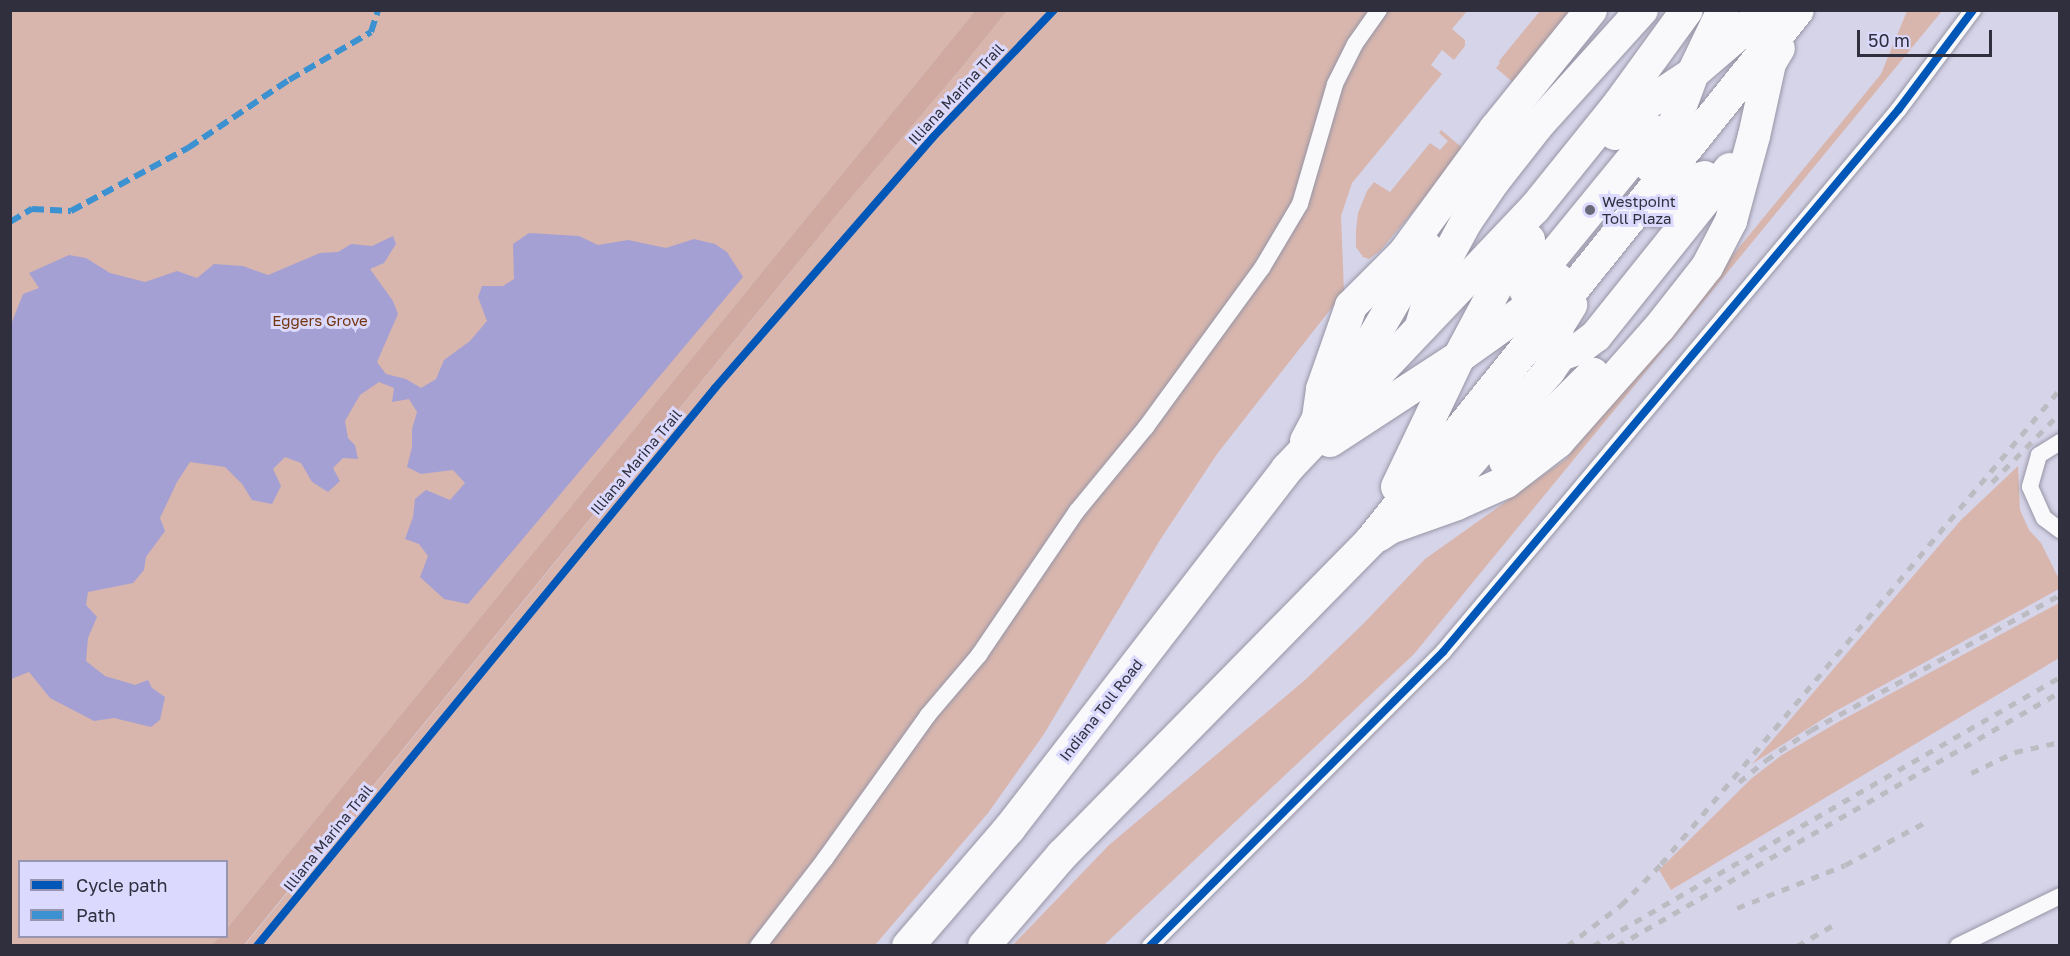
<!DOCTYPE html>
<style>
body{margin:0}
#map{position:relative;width:2070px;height:956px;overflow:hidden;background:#d6d4e9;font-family:"Golos Text",sans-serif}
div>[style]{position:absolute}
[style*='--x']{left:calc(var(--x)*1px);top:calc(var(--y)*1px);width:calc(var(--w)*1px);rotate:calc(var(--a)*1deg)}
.green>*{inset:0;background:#d8b6ae}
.forest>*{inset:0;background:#d0aaa0}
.water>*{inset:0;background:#a4a0d3}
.roads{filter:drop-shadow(0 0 2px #9795a5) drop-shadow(0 0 2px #9795a5)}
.street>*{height:16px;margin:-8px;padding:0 8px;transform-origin:8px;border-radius:8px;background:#f9f9fc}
.highway>*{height:32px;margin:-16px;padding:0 16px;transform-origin:16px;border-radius:16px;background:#f9f9fc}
.rail>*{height:4.5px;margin-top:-2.25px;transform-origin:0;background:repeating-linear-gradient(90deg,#bcbbc1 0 8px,transparent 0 16px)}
.quiet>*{height:6px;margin-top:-3px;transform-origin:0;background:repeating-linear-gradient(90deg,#3c91d0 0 12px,transparent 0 18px)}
.cycleway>*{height:8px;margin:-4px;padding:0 4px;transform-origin:4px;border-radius:4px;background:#0057b8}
.dots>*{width:16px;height:16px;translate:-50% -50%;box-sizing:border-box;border:3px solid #dbd9fe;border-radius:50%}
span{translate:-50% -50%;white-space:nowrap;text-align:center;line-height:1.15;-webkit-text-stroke:6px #dbd9fe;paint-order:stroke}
.street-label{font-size:15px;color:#302f3d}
.poi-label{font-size:15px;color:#302f3d}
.left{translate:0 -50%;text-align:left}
.park-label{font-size:15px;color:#74350e}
.frame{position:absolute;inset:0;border:12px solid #302f3d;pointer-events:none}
.legend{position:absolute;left:18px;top:860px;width:210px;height:78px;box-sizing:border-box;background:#dbd9fe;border:2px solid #9795b1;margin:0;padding:8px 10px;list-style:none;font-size:18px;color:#302f3d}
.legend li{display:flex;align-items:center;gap:12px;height:30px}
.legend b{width:30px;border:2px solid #9795b1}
.scale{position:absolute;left:1857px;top:30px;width:135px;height:27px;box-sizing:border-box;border:3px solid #302f3d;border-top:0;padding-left:8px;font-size:18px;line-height:21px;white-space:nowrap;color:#302f3d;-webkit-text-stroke:4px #dbd9fe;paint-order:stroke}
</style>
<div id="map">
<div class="green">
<div style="clip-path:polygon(10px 11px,975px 11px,227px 928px,226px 862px,20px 862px,20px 936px,219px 937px,212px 946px,11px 945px)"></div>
<div style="clip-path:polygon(1007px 11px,1467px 11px,1452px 29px,1465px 40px,1465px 46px,1454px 60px,1442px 50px,1431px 65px,1442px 74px,1352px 183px,1341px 216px,1344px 292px,1217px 454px,1160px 540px,1044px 734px,988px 813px,875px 945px,244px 946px,840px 211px,963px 66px)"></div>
<div style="clip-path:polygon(1540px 11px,1577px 11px,1515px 84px,1496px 68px,1500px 63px,1499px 61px)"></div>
<div style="clip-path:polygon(1907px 11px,1942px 11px,1414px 654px,1104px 945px,1012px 946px,1109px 845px,1305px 680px,1364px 623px,1425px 559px,1566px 459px,1881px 74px)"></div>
<div style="clip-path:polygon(1441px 130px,1465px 150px,1380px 251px,1369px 259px,1363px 257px,1356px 247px,1356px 230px,1358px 213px,1367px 191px,1374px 182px,1390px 192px,1430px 143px,1440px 150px,1448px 141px,1439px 133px)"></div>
<div style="clip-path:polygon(2018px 466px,2020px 510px,2029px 530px,2041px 543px,2059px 579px,2059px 589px,1834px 712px,1752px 764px,1961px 520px)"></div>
<div style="clip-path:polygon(2059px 603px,2059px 658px,1671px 890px,1659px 870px,1752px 778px,1782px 755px,1840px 721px)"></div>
</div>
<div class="forest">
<div style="clip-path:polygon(975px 11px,1007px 11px,963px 66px,840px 211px,244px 945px,212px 945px,219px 937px,226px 936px,227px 928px)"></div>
</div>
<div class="water">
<div style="clip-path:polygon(529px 233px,579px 236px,598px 245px,628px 240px,666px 248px,694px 239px,715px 244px,727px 252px,743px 277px,468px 604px,444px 599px,420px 577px,428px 556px,419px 544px,405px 539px,413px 517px,415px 499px,426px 490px,450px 500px,465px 483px,453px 470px,421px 474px,407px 467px,412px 447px,412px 429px,417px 412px,409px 399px,392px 402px,394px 388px,379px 382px,360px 395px,345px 421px,348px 438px,355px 445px,358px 459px,343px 458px,333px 468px,340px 481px,328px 492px,312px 482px,301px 463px,285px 457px,273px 469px,281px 486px,272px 504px,252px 500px,242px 484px,225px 467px,190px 462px,177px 482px,160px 518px,165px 531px,146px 557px,144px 570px,133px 583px,88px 592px,86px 605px,97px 617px,88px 638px,86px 661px,105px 676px,135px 685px,148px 680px,152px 688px,165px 697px,160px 720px,151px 727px,114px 718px,94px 721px,50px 698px,29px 672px,11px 679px,10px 327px,23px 294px,39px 288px,29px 273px,69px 255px,86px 258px,110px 273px,145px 282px,177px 271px,197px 278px,214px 264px,243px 266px,268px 275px,320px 253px,338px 252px,351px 244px,372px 246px,393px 236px,396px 244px,384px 263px,370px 269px,393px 301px,398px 314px,377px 362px,386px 374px,406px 379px,421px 388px,436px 379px,444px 360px,470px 341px,487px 321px,478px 297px,482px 286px,503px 286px,514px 279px,513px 244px)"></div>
</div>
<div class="roads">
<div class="street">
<div style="--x:2060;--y:442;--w:25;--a:148"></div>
<div style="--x:2039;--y:455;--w:33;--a:106"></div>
<div style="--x:2030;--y:487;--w:34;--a:66"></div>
<div style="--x:2044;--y:518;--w:20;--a:37"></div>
<div style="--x:758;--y:946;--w:110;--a:-52.4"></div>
<div style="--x:825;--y:859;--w:177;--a:-54.4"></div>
<div style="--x:928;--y:715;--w:79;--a:-49.6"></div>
<div style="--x:979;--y:655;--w:174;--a:-55.8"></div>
<div style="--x:1077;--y:511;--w:109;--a:-50.6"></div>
<div style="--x:1146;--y:427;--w:197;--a:-53.9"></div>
<div style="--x:1262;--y:268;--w:74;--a:-59.3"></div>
<div style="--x:1300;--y:204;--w:125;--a:-73.7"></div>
<div style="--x:1335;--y:84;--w:45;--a:-63.4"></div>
<div style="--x:1355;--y:44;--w:42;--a:-54.8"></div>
<div style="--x:1150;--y:946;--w:415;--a:-45.1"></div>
<div style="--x:1443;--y:652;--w:709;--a:-49.98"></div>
<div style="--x:1899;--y:109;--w:124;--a:-53.2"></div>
<div style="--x:1958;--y:946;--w:114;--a:-26.1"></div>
</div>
<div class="highway">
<div style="--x:1615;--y:134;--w:24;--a:-52"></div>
<div style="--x:1630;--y:115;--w:74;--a:-33.5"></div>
<div style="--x:1692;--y:74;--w:99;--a:-40.5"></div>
<div style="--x:1650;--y:166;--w:26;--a:-51"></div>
<div style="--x:1666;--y:146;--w:78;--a:-69.7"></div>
<div style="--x:1693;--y:73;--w:70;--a:-64.5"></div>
<div style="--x:1654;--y:211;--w:36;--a:-46"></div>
<div style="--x:1679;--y:185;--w:27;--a:-17"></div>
<div style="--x:1525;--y:290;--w:205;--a:-50.7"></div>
<div style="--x:1421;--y:326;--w:49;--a:-73.4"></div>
<div style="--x:1435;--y:279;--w:65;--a:-61.5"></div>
<div style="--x:1466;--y:222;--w:50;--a:-55.7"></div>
<div style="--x:1494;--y:181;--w:71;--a:-51.8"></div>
<div style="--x:1538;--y:125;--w:155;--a:-47.9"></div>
<div style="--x:1549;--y:371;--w:19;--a:-55"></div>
<div style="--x:1560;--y:355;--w:21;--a:-19"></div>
<div style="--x:1580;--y:348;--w:20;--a:-37"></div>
<div style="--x:1596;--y:336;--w:214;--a:-51.3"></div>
<div style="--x:1333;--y:399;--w:67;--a:-56.5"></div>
<div style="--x:1370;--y:343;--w:111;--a:-59.7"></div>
<div style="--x:1306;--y:441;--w:26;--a:-62"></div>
<div style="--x:1318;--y:418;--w:29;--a:-82"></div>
<div style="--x:1322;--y:389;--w:88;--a:-70.7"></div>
<div style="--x:1351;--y:306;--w:75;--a:-45"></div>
<div style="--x:1404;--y:253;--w:154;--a:-53.7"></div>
<div style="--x:1495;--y:129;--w:153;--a:-51.1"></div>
<div style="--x:1330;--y:441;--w:154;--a:-33.1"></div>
<div style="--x:1459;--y:357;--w:103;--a:-35.5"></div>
<div style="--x:1543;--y:297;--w:23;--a:-50"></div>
<div style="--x:1505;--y:461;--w:124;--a:-44.7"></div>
<div style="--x:1397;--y:487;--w:144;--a:-64.5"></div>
<div style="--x:1459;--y:357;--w:102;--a:-61.9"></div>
<div style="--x:1507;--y:267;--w:35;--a:-51"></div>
<div style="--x:1424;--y:515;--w:191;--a:-49"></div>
<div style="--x:1549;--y:371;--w:18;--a:-71"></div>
<div style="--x:1555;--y:354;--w:28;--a:-84"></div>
<div style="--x:1558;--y:326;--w:25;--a:-58"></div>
<div style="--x:1378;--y:536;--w:14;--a:-34"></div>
<div style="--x:1390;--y:528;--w:71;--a:-19.7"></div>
<div style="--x:1457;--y:504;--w:54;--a:-24.2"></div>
<div style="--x:1506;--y:482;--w:66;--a:-37.6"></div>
<div style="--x:1558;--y:442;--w:152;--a:-48.5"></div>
<div style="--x:1659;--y:328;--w:78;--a:-51.8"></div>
<div style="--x:1707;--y:267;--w:52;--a:-62.4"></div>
<div style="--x:1731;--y:221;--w:88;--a:-74.9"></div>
<div style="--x:1754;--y:136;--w:75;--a:-77.6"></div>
<div style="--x:1770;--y:63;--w:17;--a:-59"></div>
<div style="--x:908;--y:946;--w:155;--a:-49.2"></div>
<div style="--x:1009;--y:829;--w:455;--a:-52.3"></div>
<div style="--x:1287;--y:469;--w:359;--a:-46.5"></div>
<div style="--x:1534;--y:209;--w:134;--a:-51.1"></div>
<div style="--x:1618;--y:105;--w:117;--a:-54"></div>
<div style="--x:984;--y:946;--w:120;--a:-49.4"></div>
<div style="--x:1062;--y:855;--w:443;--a:-45.5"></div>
<div style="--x:1372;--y:539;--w:679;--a:-51.16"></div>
</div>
</div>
<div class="rail">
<div style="--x:1992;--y:482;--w:97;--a:-45.4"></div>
<div style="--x:1971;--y:773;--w:49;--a:-25.5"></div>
<div style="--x:2015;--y:752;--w:46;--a:-12.5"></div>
<div style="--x:1739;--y:782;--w:35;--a:-39"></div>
<div style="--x:1766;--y:760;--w:54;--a:-33.7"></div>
<div style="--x:1811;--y:730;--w:283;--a:-28.5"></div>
<div style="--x:1737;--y:908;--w:116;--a:-21.7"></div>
<div style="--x:1845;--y:865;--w:92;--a:-28"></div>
<div style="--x:1567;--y:946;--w:68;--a:-37.2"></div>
<div style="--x:1621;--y:905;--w:57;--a:-45.7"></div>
<div style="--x:1661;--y:864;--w:620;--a:-49.97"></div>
<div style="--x:1593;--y:946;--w:539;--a:-29.94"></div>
<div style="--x:1617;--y:946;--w:511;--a:-29.83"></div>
<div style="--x:1797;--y:946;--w:46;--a:-29.9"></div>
</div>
<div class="quiet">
<div style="--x:10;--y:222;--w:26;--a:-31"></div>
<div style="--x:32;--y:209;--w:39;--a:3"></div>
<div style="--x:71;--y:211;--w:133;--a:-28.3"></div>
<div style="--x:188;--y:148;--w:122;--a:-34"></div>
<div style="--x:289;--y:80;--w:95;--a:-30.3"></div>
<div style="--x:371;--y:32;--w:23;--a:-72"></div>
</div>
<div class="cycleway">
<div style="--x:257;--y:946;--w:722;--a:-50.62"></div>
<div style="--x:715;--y:388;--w:332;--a:-49"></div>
<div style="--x:933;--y:137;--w:175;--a:-46.4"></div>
<div style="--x:1150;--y:946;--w:415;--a:-45.1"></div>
<div style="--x:1443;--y:652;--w:709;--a:-49.98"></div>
<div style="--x:1899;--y:109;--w:124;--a:-53.2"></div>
</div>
<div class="dots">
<div style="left:1590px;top:210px;background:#6a6979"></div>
</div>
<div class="street-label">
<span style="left:956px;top:94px;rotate:-47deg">Illiana Marina Trail</span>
<span style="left:636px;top:462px;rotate:-50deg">Illiana Marina Trail</span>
<span style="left:1101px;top:710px;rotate:-52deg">Indiana Toll Road</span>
<span style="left:328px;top:838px;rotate:-51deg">Illiana Marina Trail</span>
</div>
<div class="poi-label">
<span class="left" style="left:1602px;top:210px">Westpoint<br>Toll Plaza</span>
</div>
<div class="park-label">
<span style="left:320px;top:321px">Eggers Grove</span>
</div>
<div class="frame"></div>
<ul class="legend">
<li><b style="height:8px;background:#0057b8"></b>Cycle path</li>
<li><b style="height:8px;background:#3c91d0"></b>Path</li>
</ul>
<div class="scale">50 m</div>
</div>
